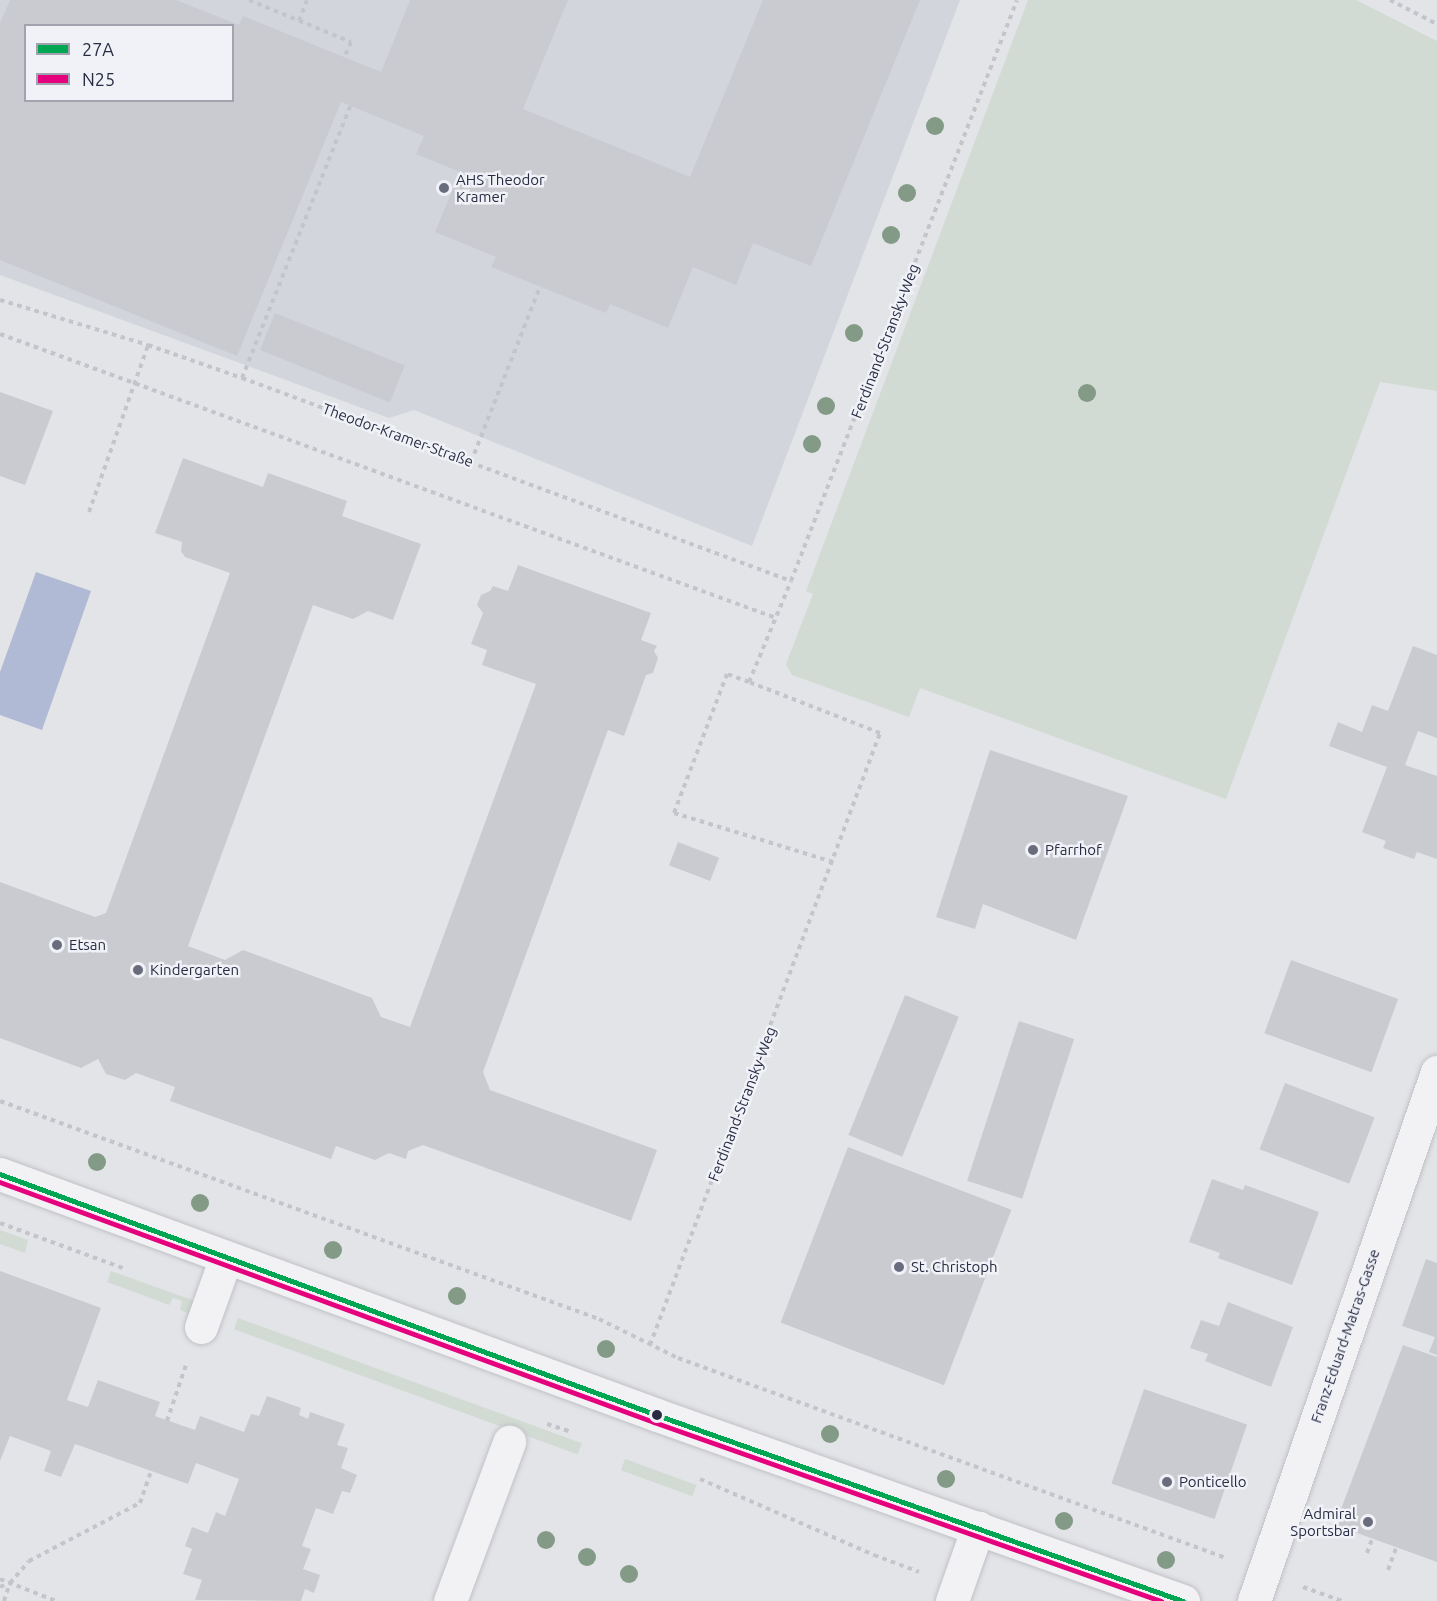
<!DOCTYPE html>
<meta charset="utf-8">
<style>
body{margin:0}
#map{position:relative;width:1437px;height:1601px;overflow:hidden;background:#e3e4e8;font-family:Ubuntu,sans-serif}
div>[style]{position:absolute}
[style*='--x']{left:calc(var(--x)*1px);top:calc(var(--y)*1px);width:calc(var(--w)*1px);rotate:calc(var(--a)*1deg)}
.built>*{inset:0;background:#d3d5dd}
.green>*{inset:0;background:#d1dbd3;transform-origin:0 0}
.water>*{inset:0;background:#b0bad4}
.building>*{inset:0;background:#cacbd0;transform-origin:0 0}
.path>*{height:4px;margin-top:-2px;transform-origin:0;background:repeating-linear-gradient(90deg,#c4c5cb 0 4.5px,transparent 0 9px)}
.roads{filter:drop-shadow(0 0 2px #c0c1c6) drop-shadow(0 0 2px #c0c1c6)}
.minor>*{height:33px;margin:-16.5px;padding:0 16.5px;transform-origin:16.5px;border-radius:16.5px;background:#f2f2f5}
.bus-1>*{height:4.5px;margin:-2.25px;padding:0 2.25px;transform-origin:2.25px;border-radius:2.25px;background:#00a651}
.bus-2>*{height:4.5px;margin:-2.25px;padding:0 2.25px;transform-origin:2.25px;border-radius:2.25px;background:#e5007d}
.trees>*{width:18px;height:18px;margin:-9px;border-radius:50%;background:#839b86}
.dots>*{width:16px;height:16px;translate:-50% -50%;box-sizing:border-box;border:3px solid #f1f2f7;border-radius:50%}
span{translate:-50% -50%;white-space:nowrap;text-align:center;line-height:1.15;-webkit-text-stroke:5px #f1f2f7;paint-order:stroke}
.poi-label{font-size:15px;color:#282c43}
.left{translate:0 -50%;text-align:left}
.right{translate:-100% -50%;text-align:right}
.street-label{font-size:15px;color:#282c43}
.legend{position:absolute;left:24px;top:24px;width:210px;height:78px;box-sizing:border-box;background:#f1f2f7;border:2px solid #a1a3af;margin:0;padding:8px 10px;list-style:none;font-size:18px;color:#282c43}
.legend li{display:flex;align-items:center;gap:12px;height:30px}
.legend b{width:30px;border:2px solid #a1a3af}
</style>
<div id="map">
<div class="built">
<div style="clip-path:polygon(evenodd,0 0,960px 0,752px 546px,414px 410px,389px 418px,0 275px,0 0,26px 26px,232px 26px,232px 100px,26px 100px,26px 26px)"></div>
</div>
<div class="green">
<div style="clip-path:polygon(1028px 0,1356px 0,1437px 41px,1437px 391px,1380px 382px,1226px 799px,920px 688px,909px 717px,792px 675px,786px 664px,813px 594px,806px 591px)"></div>
<div style="clip-path:polygon(0 1230px,28px 1240px,25px 1253px,0 1244px)"></div>
<div style="clip-path:polygon(111px 1271px,195px 1301px,190px 1314px,180px 1310px,182px 1301px,173px 1298px,169px 1305px,107px 1282px)"></div>
<div style="left:238px;top:1318px;width:366px;height:12px;rotate:20deg"></div>
<div style="left:625px;top:1459px;width:76px;height:12px;rotate:20deg"></div>
</div>
<div class="water">
<div style="clip-path:polygon(36px 572px,91px 591px,42px 730px,0 715px,0 672px)"></div>
</div>
<div class="building">
<div style="clip-path:polygon(evenodd,10px 0,176px 0,239px 25px,243px 16px,381px 72px,410px 0,568px 0,523px 109px,690px 177px,763px 0,920px 0,811px 266px,753px 243px,736px 285px,693px 267px,668px 328px,610px 304px,606px 313px,491px 267px,496px 257px,435px 232px,460px 172px,416px 154px,424px 136px,341px 102px,237px 356px,0 260px,0 23px,10px 0,26px 26px,232px 26px,232px 100px,26px 100px,26px 26px)"></div>
<div style="left:275px;top:313px;width:140px;height:40px;rotate:22deg"></div>
<div style="clip-path:polygon(0 392px,53px 411px,25px 485px,0 476px)"></div>
<div style="clip-path:polygon(183px 458px,263px 487px,268px 473px,347px 501px,342px 516px,421px 544px,393px 620px,368px 611px,353px 619px,313px 605px,188px 946px,225px 960px,243px 950px,372px 998px,381px 1017px,410px 1027px,536px 684px,482px 665px,487px 650px,471px 644px,483px 613px,477px 605px,481px 595px,490px 591px,493px 586px,508px 591px,518px 565px,651px 613px,641px 640px,657px 646px,654px 651px,658px 658px,653px 673px,646px 675px,624px 736px,608px 730px,483px 1072px,490px 1090px,657px 1150px,631px 1221px,423px 1145px,408px 1151px,406px 1159px,389px 1153px,375px 1160px,336px 1146px,331px 1159px,170px 1101px,175px 1087px,136px 1073px,125px 1080px,106px 1074px,98px 1059px,81px 1068px,0 1038px,0 882px,95px 917px,106px 913px,230px 573px,185px 557px,181px 551px,182px 542px,155px 533px)"></div>
<div style="clip-path:polygon(1413px 646px,1437px 655px,1437px 738px,1418px 731px,1405px 765px,1437px 776px,1437px 859px,1417px 852px,1414px 859px,1383px 848px,1386px 841px,1362px 832px,1387px 767px,1329px 746px,1338px 722px,1362px 732px,1372px 705px,1388px 711px)"></div>
<div style="clip-path:polygon(990px 750px,1128px 796px,1076px 940px,983px 904px,975px 929px,936px 917px)"></div>
<div style="left:678px;top:842px;width:44px;height:25px;rotate:21deg"></div>
<div style="left:1291px;top:960px;width:114px;height:78px;rotate:20deg"></div>
<div style="left:905px;top:995px;width:58px;height:151px;rotate:22deg"></div>
<div style="left:1019px;top:1021px;width:58px;height:168px;rotate:18deg"></div>
<div style="left:1285px;top:1083px;width:96px;height:71px;rotate:21deg"></div>
<div style="left:848px;top:1147px;width:175px;height:188px;rotate:21deg"></div>
<div style="clip-path:polygon(1212px 1179px,1243px 1190px,1245px 1185px,1319px 1212px,1292px 1285px,1218px 1258px,1220px 1253px,1189px 1242px)"></div>
<div style="clip-path:polygon(1426px 1259px,1437px 1263px,1437px 1355px,1429px 1352px,1435px 1337px,1402px 1326px)"></div>
<div style="clip-path:polygon(0 1271px,101px 1308px,67px 1400px,88px 1407px,98px 1380px,160px 1402px,155px 1416px,195px 1430px,200px 1416px,244px 1432px,251px 1414px,259px 1416px,267px 1396px,301px 1408px,299px 1415px,308px 1419px,310px 1412px,345px 1424px,337px 1445px,348px 1448px,341px 1468px,357px 1475px,350px 1493px,342px 1491px,333px 1514px,316px 1508px,302px 1546px,311px 1549px,303px 1569px,320px 1575px,314px 1593px,305px 1589px,301px 1601px,195px 1600px,202px 1580px,183px 1574px,192px 1549px,185px 1546px,192px 1527px,208px 1533px,216px 1512px,225px 1516px,239px 1479px,196px 1463px,188px 1484px,75px 1444px,61px 1477px,44px 1471px,51px 1451px,10px 1436px,0 1461px)"></div>
<div style="clip-path:polygon(1228px 1302px,1293px 1327px,1271px 1387px,1205px 1361px,1208px 1354px,1190px 1348px,1201px 1320px,1219px 1326px)"></div>
<div style="clip-path:polygon(1403px 1345px,1437px 1357px,1437px 1562px,1335px 1525px)"></div>
<div style="left:1144px;top:1389px;width:109px;height:100px;rotate:19deg"></div>
</div>
<div class="path">
<div style="--x:249;--y:0;--w:110;--a:22.4"></div>
<div style="--x:351;--y:42;--w:17;--a:114"></div>
<div style="--x:1390;--y:0;--w:53;--a:27.1"></div>
<div style="--x:299;--y:21;--w:22;--a:-69"></div>
<div style="--x:0;--y:300;--w:155;--a:16.9"></div>
<div style="--x:148;--y:345;--w:100;--a:19.3"></div>
<div style="--x:242;--y:378;--w:585;--a:20.29"></div>
<div style="--x:0;--y:334;--w:826;--a:20.1"></div>
<div style="--x:242;--y:378;--w:293;--a:-68.3"></div>
<div style="--x:471;--y:462;--w:188;--a:-68.5"></div>
<div style="--x:89;--y:512;--w:177;--a:-70.5"></div>
<div style="--x:749;--y:682;--w:23;--a:-160"></div>
<div style="--x:727;--y:674;--w:149;--a:110.9"></div>
<div style="--x:674;--y:813;--w:166;--a:17.1"></div>
<div style="--x:0;--y:1101;--w:637;--a:20"></div>
<div style="--x:599;--y:1319;--w:88;--a:26.3"></div>
<div style="--x:678;--y:1358;--w:583;--a:20.05"></div>
<div style="--x:0;--y:1223;--w:134;--a:20.1"></div>
<div style="--x:650;--y:1345;--w:654;--a:-69.4"></div>
<div style="--x:880;--y:733;--w:141;--a:-158.7"></div>
<div style="--x:749;--y:682;--w:109;--a:-67.4"></div>
<div style="--x:791;--y:581;--w:623;--a:-68.74"></div>
<div style="--x:167;--y:1421;--w:59;--a:-71.3"></div>
<div style="--x:547;--y:1424;--w:25;--a:18"></div>
<div style="--x:700;--y:1479;--w:190;--a:23.6"></div>
<div style="--x:874;--y:1555;--w:48;--a:20.7"></div>
<div style="--x:1367;--y:1553;--w:15;--a:-70"></div>
<div style="--x:1388;--y:1570;--w:23;--a:-70"></div>
<div style="--x:0;--y:1579;--w:60;--a:21.4"></div>
<div style="--x:0;--y:1587;--w:11;--a:-22"></div>
<div style="--x:1303;--y:1587;--w:41;--a:19.7"></div>
<div style="--x:4;--y:1601;--w:19;--a:-72"></div>
<div style="--x:10;--y:1583;--w:29;--a:-49"></div>
<div style="--x:29;--y:1561;--w:125;--a:-27.6"></div>
<div style="--x:140;--y:1503;--w:34;--a:-71"></div>
</div>
<div class="roads">
<div class="minor">
<div style="--x:0;--y:1174;--w:700;--a:20.14"></div>
<div style="--x:657;--y:1415;--w:558;--a:19.47"></div>
<div style="--x:201;--y:1327;--w:74;--a:-70.3"></div>
<div style="--x:450;--y:1601;--w:170;--a:-69.6"></div>
<div style="--x:952;--y:1601;--w:78;--a:-70.6"></div>
<div style="--x:1254;--y:1601;--w:560;--a:-70.92"></div>
</div>
</div>
<div class="bus-1">
<div style="--x:0;--y:1174;--w:700;--a:20.14"></div>
<div style="--x:657;--y:1415;--w:558;--a:19.47"></div>
</div>
<div class="bus-2">
<div style="--x:0;--y:1182;--w:697;--a:20.15"></div>
<div style="--x:654;--y:1422;--w:538;--a:19.45"></div>
</div>
<div class="trees">
<div style="left:935px;top:126px"></div>
<div style="left:907px;top:193px"></div>
<div style="left:891px;top:235px"></div>
<div style="left:854px;top:333px"></div>
<div style="left:1087px;top:393px"></div>
<div style="left:826px;top:406px"></div>
<div style="left:812px;top:444px"></div>
<div style="left:97px;top:1162px"></div>
<div style="left:200px;top:1203px"></div>
<div style="left:333px;top:1250px"></div>
<div style="left:457px;top:1296px"></div>
<div style="left:606px;top:1349px"></div>
<div style="left:830px;top:1434px"></div>
<div style="left:946px;top:1479px"></div>
<div style="left:1064px;top:1521px"></div>
<div style="left:546px;top:1540px"></div>
<div style="left:587px;top:1557px"></div>
<div style="left:1166px;top:1560px"></div>
<div style="left:629px;top:1574px"></div>
</div>
<div class="dots">
<div style="left:444px;top:188px;background:#696c7d"></div>
<div style="left:1033px;top:850px;background:#696c7d"></div>
<div style="left:57px;top:945px;background:#696c7d"></div>
<div style="left:138px;top:970px;background:#696c7d"></div>
<div style="left:899px;top:1267px;background:#696c7d"></div>
<div style="left:657px;top:1415px;background:#282c43"></div>
<div style="left:1167px;top:1482px;background:#696c7d"></div>
<div style="left:1368px;top:1522px;background:#696c7d"></div>
</div>
<div class="poi-label">
<span class="left" style="left:456px;top:188px">AHS Theodor<br>Kramer</span>
<span class="left" style="left:1045px;top:850px">Pfarrhof</span>
<span class="left" style="left:69px;top:945px">Etsan</span>
<span class="left" style="left:150px;top:970px">Kindergarten</span>
<span class="left" style="left:911px;top:1267px">St. Christoph</span>
<span class="left" style="left:1179px;top:1482px">Ponticello</span>
<span class="right" style="left:1356px;top:1522px">Admiral<br>Sportsbar</span>
</div>
<div class="street-label">
<span style="left:885px;top:341px;rotate:-69deg">Ferdinand-Stransky-Weg</span>
<span style="left:398px;top:435px;rotate:20deg">Theodor-Kramer-Straße</span>
<span style="left:742px;top:1104px;rotate:-69deg">Ferdinand-Stransky-Weg</span>
<span style="left:1345px;top:1336px;rotate:-71deg">Franz-Eduard-Matras-Gasse</span>
</div>
<ul class="legend">
<li><b style="height:8px;background:#00a651"></b>27A</li>
<li><b style="height:8px;background:#e5007d"></b>N25</li>
</ul>
</div>
